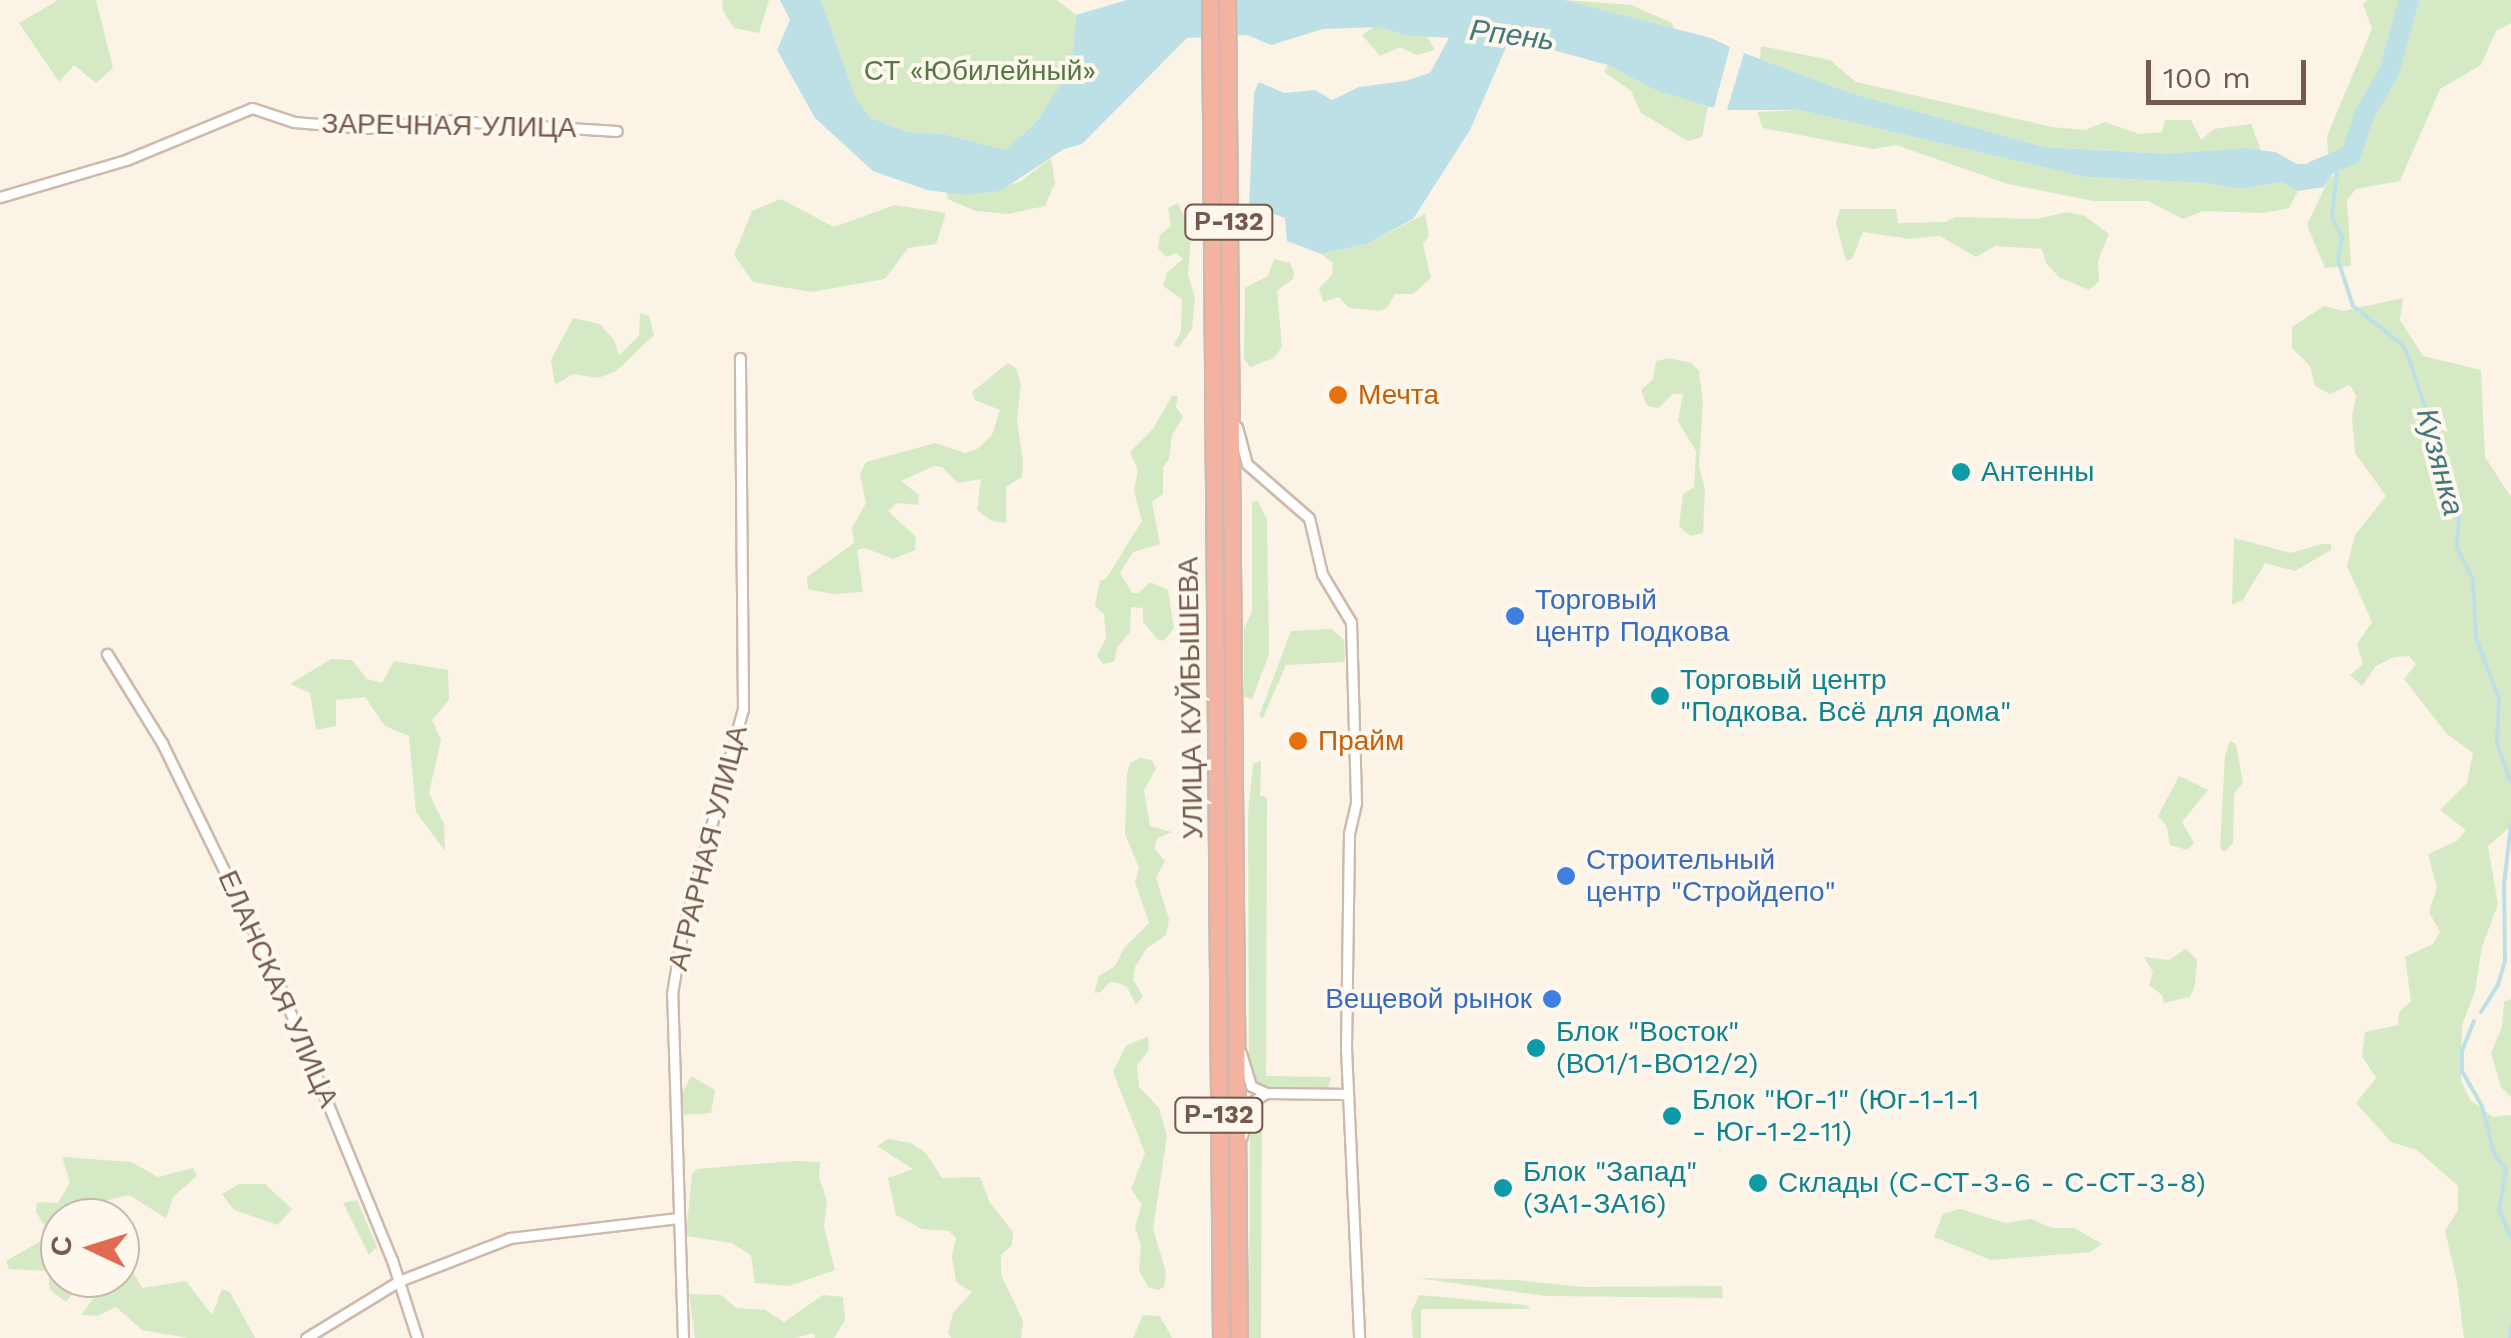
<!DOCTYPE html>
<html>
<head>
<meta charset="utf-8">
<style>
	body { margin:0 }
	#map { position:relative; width:2511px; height:1338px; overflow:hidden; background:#fcf3e7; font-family:"Work Sans",sans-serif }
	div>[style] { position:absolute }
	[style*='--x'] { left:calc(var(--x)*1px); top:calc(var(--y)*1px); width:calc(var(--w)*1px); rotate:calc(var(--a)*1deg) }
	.green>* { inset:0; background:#d5e9c5 }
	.water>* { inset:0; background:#bce0e5 }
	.stream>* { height:4px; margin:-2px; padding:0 2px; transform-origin:2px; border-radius:2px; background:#bce0e5 }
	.river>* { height:20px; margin:-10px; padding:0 10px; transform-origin:10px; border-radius:10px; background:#bce0e5 }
	.roads { filter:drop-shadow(2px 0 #cdbaad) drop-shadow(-2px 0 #cdbaad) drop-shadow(0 2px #cdbaad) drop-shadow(0 -2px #cdbaad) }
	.street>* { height:9px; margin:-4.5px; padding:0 4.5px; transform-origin:4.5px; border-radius:4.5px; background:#fff }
	.highway>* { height:15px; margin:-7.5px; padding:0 7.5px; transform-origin:7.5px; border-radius:7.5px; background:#f3b3a0 }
	.dots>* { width:28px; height:28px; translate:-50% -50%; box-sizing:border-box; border:5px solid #fef7ed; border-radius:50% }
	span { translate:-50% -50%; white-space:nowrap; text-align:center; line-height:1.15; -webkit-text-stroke:8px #fef7ed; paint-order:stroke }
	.shield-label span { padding:2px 8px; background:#fef7ed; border:2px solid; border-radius:8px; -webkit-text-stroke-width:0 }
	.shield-label { font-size:25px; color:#74594c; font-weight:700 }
	.park-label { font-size:28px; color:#567944 }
	.street-label { font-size:28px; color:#74594c }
	.food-label { font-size:28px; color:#c56008 }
	.left { translate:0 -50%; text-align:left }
	.culture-label { font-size:28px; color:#0d838f }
	.shop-label { font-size:28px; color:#366cbe }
	.right { translate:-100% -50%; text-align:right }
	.water-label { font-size:30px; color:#43787f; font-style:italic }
	.north { position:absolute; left:40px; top:1198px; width:100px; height:100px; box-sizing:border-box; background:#fef7ed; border:2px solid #c7b8ad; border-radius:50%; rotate:274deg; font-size:28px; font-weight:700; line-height:40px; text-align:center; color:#74594c }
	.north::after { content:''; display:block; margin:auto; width:35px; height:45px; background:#e16b51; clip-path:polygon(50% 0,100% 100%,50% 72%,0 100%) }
	.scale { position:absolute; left:2146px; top:60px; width:160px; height:45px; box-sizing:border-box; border:5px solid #74594c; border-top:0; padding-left:12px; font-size:30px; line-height:35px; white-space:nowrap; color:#74594c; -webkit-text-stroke:8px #fef7ed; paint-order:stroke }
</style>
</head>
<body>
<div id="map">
	<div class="green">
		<i style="clip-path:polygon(58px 0,96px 0,113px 68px,96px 83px,74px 65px,59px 82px,19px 23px)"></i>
		<i style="clip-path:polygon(722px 0,769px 0,759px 33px,734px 28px,723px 11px)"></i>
		<i style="clip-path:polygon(821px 0,1057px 0,1076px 15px,1073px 52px,1063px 80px,1037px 121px,1006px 150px,944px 134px,908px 132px,871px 118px,856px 99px)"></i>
		<i style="clip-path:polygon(1564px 0,1631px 5px,1672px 23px,1675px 32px)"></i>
		<i style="clip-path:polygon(2368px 0,2511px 0,2511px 23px,2496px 31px,2481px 65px,2440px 89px,2400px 181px,2356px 189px,2347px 200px,2351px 266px,2325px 268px,2307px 225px,2329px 178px,2347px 166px,2328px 153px,2327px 136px,2372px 29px,2363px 4px)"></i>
		<i style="clip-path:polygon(1375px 26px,1404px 35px,1426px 34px,1435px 50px,1417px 55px,1400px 47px,1380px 56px,1362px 35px)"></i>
		<i style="clip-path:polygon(1761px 46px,1830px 60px,1856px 82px,2052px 127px,2085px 130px,2105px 122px,2139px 134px,2162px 132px,2165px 120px,2191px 120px,2201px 140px,2214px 129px,2251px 124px,2261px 150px,2170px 154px,2044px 147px,1848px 92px,1760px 59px)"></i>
		<i style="clip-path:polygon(1608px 65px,1657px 91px,1708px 106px,1702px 137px,1688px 141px,1641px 113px,1631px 91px,1604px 72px)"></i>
		<i style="clip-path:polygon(1799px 110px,2085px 177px,2205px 183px,2241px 189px,2283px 182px,2298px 191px,2289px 208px,2263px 213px,2203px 211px,2183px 219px,2148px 201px,2093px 201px,2008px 184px,1896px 145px,1873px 149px,1763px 128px,1757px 112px)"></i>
		<i style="clip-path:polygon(1051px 158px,1055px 183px,1045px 206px,1008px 214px,975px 211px,948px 199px,946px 192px,965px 195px,1020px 182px)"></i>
		<i style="clip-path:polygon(781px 199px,834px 227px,895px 205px,946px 213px,936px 244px,908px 248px,885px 279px,811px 292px,753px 282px,734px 255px,752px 211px)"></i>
		<i style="clip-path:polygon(1178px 203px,1184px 216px,1187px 210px,1193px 215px,1188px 274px,1195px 298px,1192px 329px,1178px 348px,1174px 345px,1181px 331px,1182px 299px,1163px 286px,1167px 273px,1183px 259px,1176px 253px,1166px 257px,1158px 248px,1160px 235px,1171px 226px,1168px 208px)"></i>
		<i style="clip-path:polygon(1840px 209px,1896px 209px,1898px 223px,1945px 222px,1956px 217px,2036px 219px,2067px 212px,2085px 216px,2109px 234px,2098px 261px,2099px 281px,2089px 290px,2059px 277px,2046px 263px,2042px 249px,1995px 246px,1976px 257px,1940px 236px,1910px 239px,1863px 232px,1852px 259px,1846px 261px,1836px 223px)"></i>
		<i style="clip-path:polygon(1425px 214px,1429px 235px,1423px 244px,1431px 278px,1413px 294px,1395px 294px,1387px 308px,1379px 311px,1349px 308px,1339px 297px,1323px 302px,1319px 288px,1332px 275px,1333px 263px,1321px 254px,1367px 244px)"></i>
		<i style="clip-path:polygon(1274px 259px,1290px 263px,1294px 272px,1293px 279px,1277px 291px,1282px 347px,1274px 358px,1250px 367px,1244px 359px,1245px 288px,1268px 276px)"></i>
		<i style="clip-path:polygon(2403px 298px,2400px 320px,2423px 356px,2481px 370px,2485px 457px,2511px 497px,2511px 826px,2488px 846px,2498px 904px,2482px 947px,2475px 992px,2462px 1025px,2461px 1081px,2470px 1100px,2493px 1117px,2511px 1115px,2511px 1338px,2464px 1338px,2457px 1281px,2445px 1231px,2458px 1210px,2458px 1186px,2417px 1150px,2391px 1142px,2356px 1103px,2376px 1078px,2362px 1056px,2365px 1032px,2398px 1025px,2399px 1012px,2411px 1001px,2405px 957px,2433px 944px,2440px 932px,2429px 912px,2437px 888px,2428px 854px,2457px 841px,2466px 830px,2440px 810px,2467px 783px,2473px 753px,2447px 734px,2404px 679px,2416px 664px,2409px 656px,2394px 657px,2376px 666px,2362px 686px,2350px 675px,2363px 664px,2357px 644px,2372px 622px,2347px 566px,2355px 535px,2386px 496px,2355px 453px,2352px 416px,2356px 396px,2350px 385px,2330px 394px,2315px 386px,2310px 366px,2292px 348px,2292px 327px,2324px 306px,2343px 311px)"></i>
		<i style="clip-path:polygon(640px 313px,649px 316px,654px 335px,616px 371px,598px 378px,573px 374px,555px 385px,551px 360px,573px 318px,600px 324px,614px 340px,619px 355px,639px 336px)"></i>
		<i style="clip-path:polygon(1669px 358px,1691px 363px,1699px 371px,1703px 403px,1699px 466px,1705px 490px,1703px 533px,1690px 536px,1679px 526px,1683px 494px,1694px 487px,1696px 451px,1678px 421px,1683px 394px,1673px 394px,1658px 408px,1647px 406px,1641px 390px,1653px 379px,1656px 361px)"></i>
		<i style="clip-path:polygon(1008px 363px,1016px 368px,1021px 384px,1017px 419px,1023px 462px,1022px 477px,1006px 487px,1006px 523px,992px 521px,977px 510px,981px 479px,958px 483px,942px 467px,934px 466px,901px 481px,919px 495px,918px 505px,897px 503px,888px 511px,916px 537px,915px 550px,893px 559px,865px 548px,857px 550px,863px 592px,833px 594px,808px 589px,807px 577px,854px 543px,852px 528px,866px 503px,860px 474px,866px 462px,935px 443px,965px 453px,977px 449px,992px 435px,1000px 410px,975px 400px,972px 392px)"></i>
		<i style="clip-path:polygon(1172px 396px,1178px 396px,1176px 407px,1183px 417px,1172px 435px,1169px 459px,1163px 467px,1163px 494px,1152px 502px,1160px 544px,1133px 552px,1120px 573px,1132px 593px,1138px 593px,1150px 582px,1168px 590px,1174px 628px,1164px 641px,1157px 639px,1143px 622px,1143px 608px,1131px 607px,1130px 632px,1117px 648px,1114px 662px,1103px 664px,1097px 656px,1106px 638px,1104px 614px,1095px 606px,1100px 581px,1106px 579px,1142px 521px,1134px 491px,1138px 470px,1130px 452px,1153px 429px)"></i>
		<i style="clip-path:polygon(1258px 501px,1267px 519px,1269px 654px,1252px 699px,1244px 697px,1244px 628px,1252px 612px,1252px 502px)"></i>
		<i style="clip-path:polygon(2234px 538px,2291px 553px,2321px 544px,2331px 544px,2331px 550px,2295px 571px,2265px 563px,2243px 600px,2232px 605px)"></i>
		<i style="clip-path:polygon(1332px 629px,1344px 640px,1345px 662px,1286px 665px,1263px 718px,1259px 716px,1291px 631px)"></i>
		<i style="clip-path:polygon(331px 659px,352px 660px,367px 679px,382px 683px,394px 661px,448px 670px,449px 700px,432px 720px,441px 740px,429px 793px,444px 824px,445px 851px,416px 812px,409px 736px,385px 726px,365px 697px,336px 700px,336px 726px,316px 730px,310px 693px,290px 684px)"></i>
		<i style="clip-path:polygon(2230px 741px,2236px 744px,2243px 783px,2234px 794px,2233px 843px,2225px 852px,2220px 848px,2225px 755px)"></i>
		<i style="clip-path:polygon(1140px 758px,1152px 760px,1156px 769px,1144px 790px,1150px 826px,1172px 832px,1158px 838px,1154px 848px,1165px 861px,1156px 878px,1169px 919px,1166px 935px,1147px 948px,1135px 967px,1133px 979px,1143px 996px,1136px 1005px,1127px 987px,1118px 983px,1110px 982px,1101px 992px,1094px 993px,1099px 976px,1114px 967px,1125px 947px,1149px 923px,1135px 882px,1139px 868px,1125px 834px,1127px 774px,1130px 763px)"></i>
		<i style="clip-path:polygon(1261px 760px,1260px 796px,1267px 797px,1266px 1076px,1331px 1077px,1328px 1088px,1268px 1087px,1258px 1084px,1249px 1071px,1248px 814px,1253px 764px)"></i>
		<i style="clip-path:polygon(2179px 776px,2208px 790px,2182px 822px,2194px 843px,2187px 850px,2170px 845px,2167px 827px,2158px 816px)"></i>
		<i style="clip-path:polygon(2186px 949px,2197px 960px,2195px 985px,2190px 997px,2164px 1003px,2162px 995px,2149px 985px,2153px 972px,2144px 957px,2169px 960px)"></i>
		<i style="clip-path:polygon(2511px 999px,2511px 1097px,2501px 1087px,2491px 1053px,2502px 1027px,2504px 1002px)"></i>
		<i style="clip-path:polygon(1148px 1036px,1149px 1050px,1137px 1065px,1139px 1087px,1159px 1108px,1167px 1136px,1153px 1229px,1166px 1272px,1164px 1287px,1158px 1290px,1148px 1287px,1139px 1271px,1141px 1245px,1135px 1227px,1142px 1205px,1131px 1189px,1145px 1153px,1113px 1072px,1126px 1046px)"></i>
		<i style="clip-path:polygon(691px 1076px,715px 1090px,711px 1113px,680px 1115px,682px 1094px)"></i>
		<i style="clip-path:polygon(1262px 1103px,1261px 1338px,1249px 1338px,1250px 1119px,1255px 1106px)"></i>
		<i style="clip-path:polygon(888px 1139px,911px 1143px,926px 1153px,942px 1178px,980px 1177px,990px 1203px,1013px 1232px,1012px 1245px,1001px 1255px,1001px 1275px,1023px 1321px,1021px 1338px,951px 1338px,948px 1333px,953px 1313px,972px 1292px,956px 1282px,952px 1257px,956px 1238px,949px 1231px,922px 1229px,896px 1215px,888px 1178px,913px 1169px,877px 1146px)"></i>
		<i style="clip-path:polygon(62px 1157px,131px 1162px,158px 1177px,193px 1168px,197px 1176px,173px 1197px,166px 1218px,129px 1195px,83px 1206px,74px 1218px,60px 1218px,60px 1278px,86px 1278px,66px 1302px,50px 1290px,48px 1271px,9px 1269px,6px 1261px,44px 1239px,46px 1228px,36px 1212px,37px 1202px,58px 1203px,70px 1182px)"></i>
		<i style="clip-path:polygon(795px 1161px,820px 1162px,819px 1178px,827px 1200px,824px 1227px,835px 1270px,789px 1286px,755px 1283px,751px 1255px,732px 1243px,686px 1236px,692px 1174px,697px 1169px)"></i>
		<i style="clip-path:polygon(239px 1184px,265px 1184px,292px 1209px,278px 1225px,234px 1210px,222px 1194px)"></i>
		<i style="clip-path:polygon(357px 1200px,377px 1247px,369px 1255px,343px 1203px)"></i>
		<i style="clip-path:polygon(1960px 1209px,2005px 1223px,2031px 1219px,2052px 1228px,2074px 1228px,2102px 1244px,2090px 1252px,1991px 1260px,1934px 1237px,1943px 1214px)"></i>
		<i style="clip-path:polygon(131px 1268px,142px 1288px,186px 1281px,212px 1315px,222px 1289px,230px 1292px,255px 1338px,188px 1338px,142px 1330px,116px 1307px,97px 1316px,81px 1315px,102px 1287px)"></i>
		<i style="clip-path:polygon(1417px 1278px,1517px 1280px,1581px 1287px,1722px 1286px,1723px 1298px,1545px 1296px)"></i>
		<i style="clip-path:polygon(689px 1294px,721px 1295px,736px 1308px,765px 1310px,784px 1322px,823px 1295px,843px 1297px,845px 1320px,834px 1338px,815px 1338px,814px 1333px,794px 1338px,695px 1338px)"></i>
		<i style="clip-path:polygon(1419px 1295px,1526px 1305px,1530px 1309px,1421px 1309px,1421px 1338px,1413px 1338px,1411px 1313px)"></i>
		<i style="clip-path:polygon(1143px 1315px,1160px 1316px,1172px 1338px,1133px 1338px)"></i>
	</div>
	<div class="water">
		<i style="clip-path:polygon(780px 0,821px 0,856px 99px,871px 118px,908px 132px,944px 134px,1006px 150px,1037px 121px,1063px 80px,1073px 52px,1076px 15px,1127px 0,1564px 0,1711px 38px,1730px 47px,1714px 108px,1657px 91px,1608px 65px,1534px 45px,1507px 45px,1470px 130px,1413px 219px,1367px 244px,1321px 254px,1287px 241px,1285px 218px,1249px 205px,1254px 93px,1259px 82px,1284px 93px,1315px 90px,1332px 100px,1359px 87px,1405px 81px,1430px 73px,1449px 38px,1404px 35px,1378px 27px,1323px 29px,1271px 45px,1247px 35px,1187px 38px,1082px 144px,1064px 149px,1000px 191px,965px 195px,927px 190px,873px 171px,815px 118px,777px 50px,790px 20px)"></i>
		<i style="clip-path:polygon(1744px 53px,1848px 92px,2044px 147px,2169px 154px,2246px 148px,2275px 152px,2297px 164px,2338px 164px,2324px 187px,2298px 191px,2283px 182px,2241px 189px,2205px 183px,2085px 177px,1799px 110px,1727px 110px)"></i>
	</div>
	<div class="stream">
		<i style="--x:2338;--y:164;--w:53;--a:96.5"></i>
		<i style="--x:2332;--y:217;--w:22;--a:63"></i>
		<i style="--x:2342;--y:237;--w:23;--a:100"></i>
		<i style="--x:2338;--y:260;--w:48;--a:71.9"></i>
		<i style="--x:2353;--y:306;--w:63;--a:38"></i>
		<i style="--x:2403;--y:345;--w:17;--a:66"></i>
		<i style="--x:2410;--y:361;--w:159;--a:72"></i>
		<i style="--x:2459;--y:512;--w:36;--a:93"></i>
		<i style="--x:2457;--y:548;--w:36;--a:63"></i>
		<i style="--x:2473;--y:580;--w:58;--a:87"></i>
		<i style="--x:2476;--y:638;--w:65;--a:69.3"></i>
		<i style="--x:2499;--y:699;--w:45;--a:92.5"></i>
		<i style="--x:2497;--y:744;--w:41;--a:70.3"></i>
		<i style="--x:2481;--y:1012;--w:32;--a:-58"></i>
		<i style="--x:2498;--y:985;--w:25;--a:-74"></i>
		<i style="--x:2505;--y:961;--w:77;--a:-90.7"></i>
		<i style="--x:2504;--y:884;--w:60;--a:-83.3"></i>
		<i style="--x:2474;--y:1021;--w:31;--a:112"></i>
		<i style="--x:2462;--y:1050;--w:21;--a:90"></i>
		<i style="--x:2462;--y:1071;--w:40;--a:60.3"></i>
		<i style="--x:2482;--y:1106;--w:49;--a:75.7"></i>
		<i style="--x:2494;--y:1153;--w:21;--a:55"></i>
		<i style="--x:2506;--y:1170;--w:40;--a:100"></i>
		<i style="--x:2499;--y:1209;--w:31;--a:68"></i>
		<i style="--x:2510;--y:1338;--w:12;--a:-85"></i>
	</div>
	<div class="river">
		<i style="--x:2314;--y:171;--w:40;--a:-23.4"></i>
		<i style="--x:2351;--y:155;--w:42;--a:-72"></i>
		<i style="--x:2364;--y:115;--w:50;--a:-59.8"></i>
		<i style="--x:2389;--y:72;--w:75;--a:-74.5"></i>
	</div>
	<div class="roads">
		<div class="street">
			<i style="--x:0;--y:197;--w:131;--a:-16.4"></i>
			<i style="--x:126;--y:160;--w:136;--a:-22.4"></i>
			<i style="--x:252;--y:108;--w:44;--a:18.4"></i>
			<i style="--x:294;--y:122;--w:73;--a:4.7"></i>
			<i style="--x:367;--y:128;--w:75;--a:-6.1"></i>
			<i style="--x:442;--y:120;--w:175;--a:3.6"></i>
			<i style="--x:1237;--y:427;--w:38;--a:75"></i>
			<i style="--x:1247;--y:464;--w:82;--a:41.1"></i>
			<i style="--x:1309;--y:518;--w:57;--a:76.9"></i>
			<i style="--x:1322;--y:574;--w:56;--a:58.9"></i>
			<i style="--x:1351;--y:622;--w:181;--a:88.4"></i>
			<i style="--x:1356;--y:803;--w:32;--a:103"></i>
			<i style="--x:1349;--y:834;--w:214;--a:90.8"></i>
			<i style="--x:1346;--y:1048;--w:290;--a:87.4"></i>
			<i style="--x:107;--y:654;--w:105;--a:58.3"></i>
			<i style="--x:162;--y:743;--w:258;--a:64"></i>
			<i style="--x:275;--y:975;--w:308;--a:67.7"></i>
			<i style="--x:392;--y:1260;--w:82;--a:72.2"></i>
			<i style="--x:1241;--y:1053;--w:34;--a:73"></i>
			<i style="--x:1251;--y:1086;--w:17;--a:25"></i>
			<i style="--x:1266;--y:1093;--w:81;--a:0.7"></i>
			<i style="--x:1242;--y:1136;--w:34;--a:-76"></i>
			<i style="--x:1250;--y:1103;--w:19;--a:-32"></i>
			<i style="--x:306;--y:1338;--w:109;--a:-31.5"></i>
			<i style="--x:399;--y:1281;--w:119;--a:-21.2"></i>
			<i style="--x:510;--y:1238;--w:169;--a:-6.8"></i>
			<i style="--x:683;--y:1338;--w:344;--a:-91.8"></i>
			<i style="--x:672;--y:994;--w:62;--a:-80.7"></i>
			<i style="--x:682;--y:933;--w:232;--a:-74.8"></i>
			<i style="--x:743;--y:709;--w:351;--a:-90.5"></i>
		</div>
		<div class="highway">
			<i style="--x:1210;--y:0;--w:1338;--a:89.53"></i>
			<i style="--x:1227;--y:0;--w:1338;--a:89.49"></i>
		</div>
	</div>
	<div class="dots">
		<i style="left:1338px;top:395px;background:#e8710a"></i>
		<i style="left:1961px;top:472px;background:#0f9aa8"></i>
		<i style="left:1515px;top:616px;background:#3f7fe0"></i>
		<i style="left:1660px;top:696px;background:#0f9aa8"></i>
		<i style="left:1298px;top:741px;background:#e8710a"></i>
		<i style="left:1566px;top:876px;background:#3f7fe0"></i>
		<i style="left:1552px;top:999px;background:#3f7fe0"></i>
		<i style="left:1536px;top:1048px;background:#0f9aa8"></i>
		<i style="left:1672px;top:1116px;background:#0f9aa8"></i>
		<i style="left:1758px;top:1183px;background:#0f9aa8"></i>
		<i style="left:1503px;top:1188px;background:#0f9aa8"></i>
	</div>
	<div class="shield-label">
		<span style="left:1229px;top:222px">Р-132</span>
		<span style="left:1219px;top:1115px">Р-132</span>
	</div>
	<div class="park-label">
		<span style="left:980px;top:71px">СТ «Юбилейный»</span>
	</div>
	<div class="street-label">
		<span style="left:449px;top:126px;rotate:1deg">ЗАРЕЧНАЯ УЛИЦА</span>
		<span style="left:1191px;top:698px;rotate:-91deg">УЛИЦА КУЙБЫШЕВА</span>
		<span style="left:708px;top:848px;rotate:-76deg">АГРАРНАЯ УЛИЦА</span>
		<span style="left:278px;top:989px;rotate:66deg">ЕЛАНСКАЯ УЛИЦА</span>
	</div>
	<div class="food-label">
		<span class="left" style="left:1358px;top:395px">Мечта</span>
		<span class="left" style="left:1318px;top:741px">Прайм</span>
	</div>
	<div class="culture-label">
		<span class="left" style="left:1981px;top:472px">Антенны</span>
		<span class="left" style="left:1680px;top:696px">Торговый центр<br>"Подкова. Всё для дома"</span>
		<span class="left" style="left:1556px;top:1048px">Блок "Восток"<br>(ВО1/1-ВО12/2)</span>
		<span class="left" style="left:1692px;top:1116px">Блок "Юг-1" (Юг-1-1-1<br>- Юг-1-2-11)</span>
		<span class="left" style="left:1523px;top:1188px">Блок "Запад"<br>(ЗА1-ЗА16)</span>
		<span class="left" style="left:1778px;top:1183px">Склады (С-СТ-3-6 - С-СТ-3-8)</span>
	</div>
	<div class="shop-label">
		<span class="left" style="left:1535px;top:616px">Торговый<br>центр Подкова</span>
		<span class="left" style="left:1586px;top:876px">Строительный<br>центр "Стройдепо"</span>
		<span class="right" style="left:1532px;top:999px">Вещевой рынок</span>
	</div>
	<div class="water-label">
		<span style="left:1512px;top:35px;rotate:7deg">Рпень</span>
		<span style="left:2440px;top:462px;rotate:75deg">Кузянка</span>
	</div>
	<div class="north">С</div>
	<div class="scale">100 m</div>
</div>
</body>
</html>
